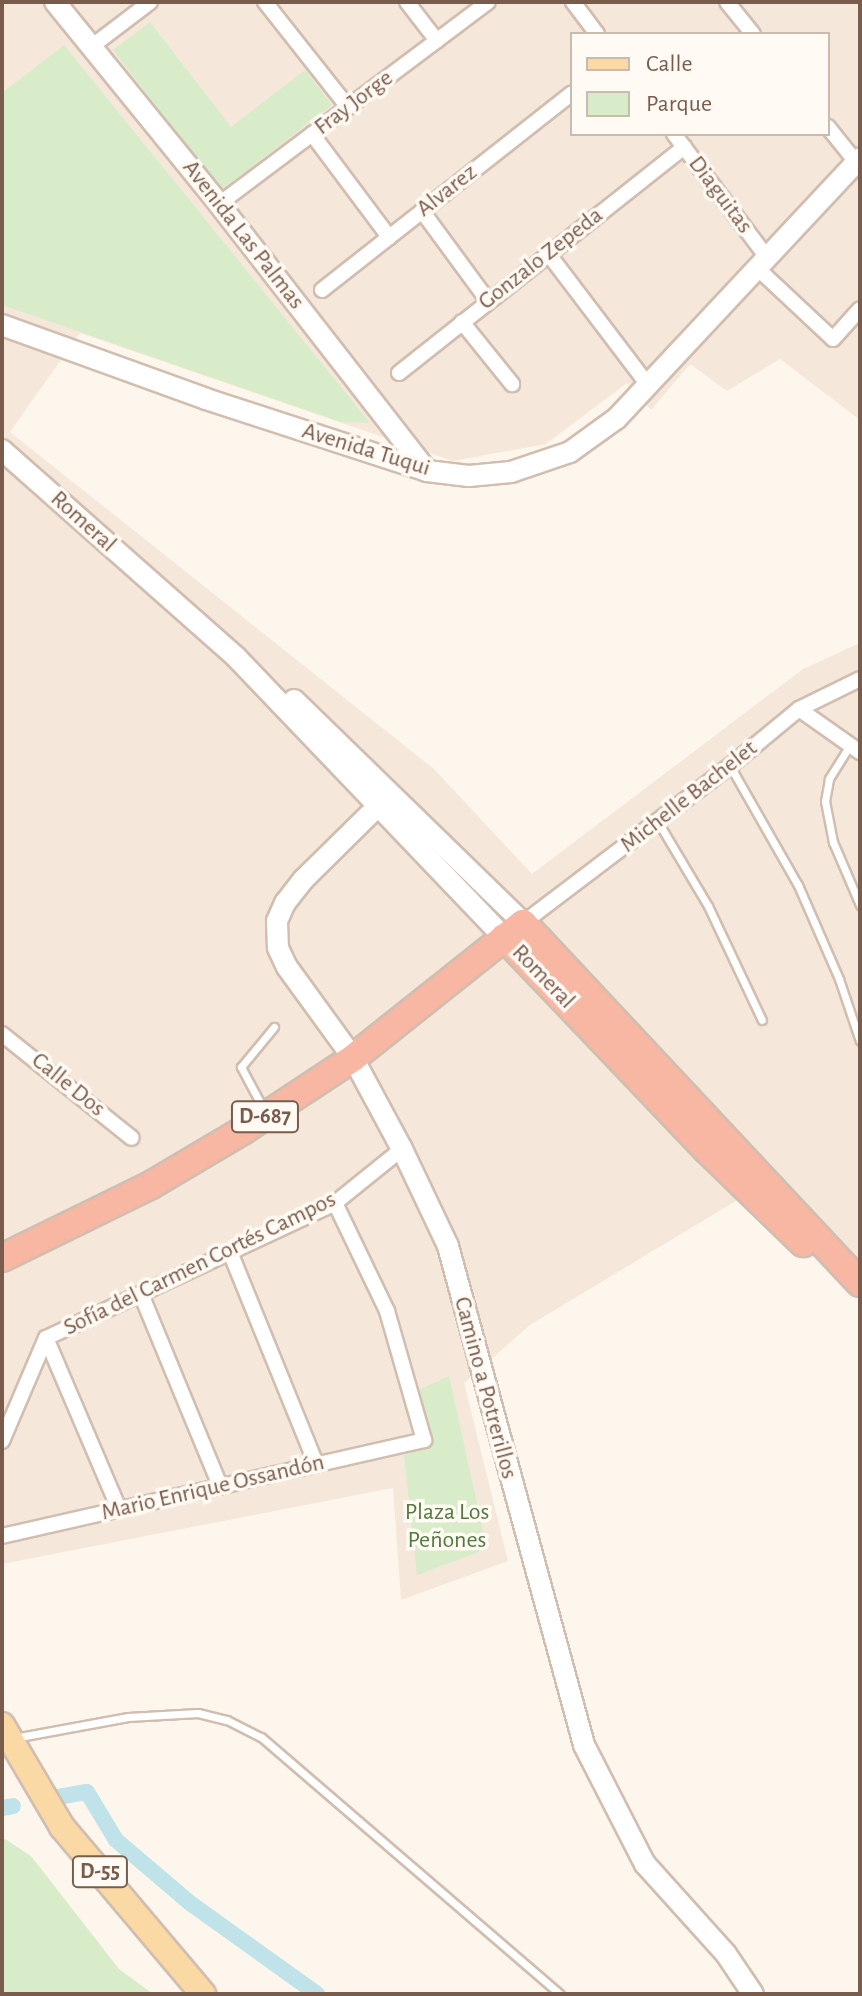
<!DOCTYPE html>
<html>
<head>
<meta charset="utf-8">
<style>
	body { margin:0 }
	#map { position:relative; width:862px; height:1996px; overflow:hidden; background:#fdf6ec; font-family:"Alegreya Sans",sans-serif }
	div>[style] { position:absolute }
	[style*='--x'] { left:calc(var(--x)*1px); top:calc(var(--y)*1px); width:calc(var(--w)*1px); rotate:calc(var(--a)*1deg) }
	.residential>* { inset:0; background:#f5e8da }
	.green>* { inset:0; background:#d8ecc9 }
	.canal>* { height:16px; margin:-8px; padding:0 8px; transform-origin:8px; border-radius:8px; background:#bfe3e8 }
	.roads { filter:drop-shadow(2px 0 #d1beb0) drop-shadow(-2px 0 #d1beb0) drop-shadow(0 2px #d1beb0) drop-shadow(0 -2px #d1beb0) }
	.lane>* { height:7px; margin:-3.5px; padding:0 3.5px; transform-origin:3.5px; border-radius:3.5px; background:#fff }
	.street>* { height:14px; margin:-7px; padding:0 7px; transform-origin:7px; border-radius:7px; background:#fff }
	.secondary>* { height:20px; margin:-10px; padding:0 10px; transform-origin:10px; border-radius:10px; background:#fff }
	.primary>* { height:24px; margin:-12px; padding:0 12px; transform-origin:12px; border-radius:12px; background:#fbd9a5 }
	.highway>* { height:26px; margin:-13px; padding:0 13px; transform-origin:13px; border-radius:13px; background:#f7b7a3 }
	span { translate:-50% -50%; white-space:nowrap; text-align:center; line-height:1.15; -webkit-text-stroke:7px #fffaf3; paint-order:stroke }
	.shield-label span { padding:2px 6px; background:#fffaf3; border:2px solid; border-radius:6px; -webkit-text-stroke-width:0 }
	.shield-label { font-size:22px; color:#7a5c4d; font-weight:700 }
	.street-label { font-size:24px; color:#7a5c4d }
	.park-label { font-size:24px; color:#537a41 }
	.frame { position:absolute; inset:0; border:4px solid #7a5c4d; pointer-events:none }
	.legend { position:absolute; left:570px; top:32px; width:260px; height:104px; box-sizing:border-box; background:#fffaf3; border:2px solid #cabbb1; margin:0; padding:10px 14px; list-style:none; font-size:24px; color:#7a5c4d }
	.legend li { display:flex; align-items:center; gap:16px; height:40px }
	.legend b { width:40px; border:2px solid #cabbb1 }
</style>
</head>
<body>
<div id="map">
	<div class="residential">
		<i style="clip-path:polygon(evenodd,2px 2px,860px 2px,860px 420px,780px 359px,727px 391px,690px 364px,651px 410px,627px 383px,546px 444px,453px 461px,80px 333px,10px 432px,434px 769px,532px 874px,803px 669px,860px 643px,860px 1286px,764px 1184px,530px 1325px,464px 1383px,508px 1561px,401px 1600px,393px 1488px,2px 1564px,2px 2px,572px 34px,828px 34px,828px 134px,572px 134px,572px 34px)"></i>
	</div>
	<div class="green">
		<i style="clip-path:polygon(150px 22px,231px 127px,305px 70px,332px 105px,221px 190px,113px 50px)"></i>
		<i style="clip-path:polygon(64px 45px,370px 423px,341px 422px,2px 305px,2px 93px)"></i>
		<i style="clip-path:polygon(449px 1376px,487px 1549px,417px 1575px,404px 1455px,429px 1446px,416px 1391px)"></i>
		<i style="clip-path:polygon(2px 1837px,31px 1856px,119px 1969px,153px 1994px,2px 1994px)"></i>
	</div>
	<div class="canal">
		<i style="--x:58;--y:1797;--w:29;--a:-10"></i>
		<i style="--x:87;--y:1792;--w:56;--a:58.9"></i>
		<i style="--x:116;--y:1840;--w:97;--a:40.4"></i>
		<i style="--x:190;--y:1903;--w:156;--a:35.6"></i>
		<i style="--x:2;--y:1808;--w:11;--a:-10"></i>
	</div>
	<div class="roads">
		<div class="lane">
			<i style="--x:850;--y:745;--w:40;--a:122"></i>
			<i style="--x:829;--y:779;--w:22;--a:100"></i>
			<i style="--x:825;--y:801;--w:42;--a:79"></i>
			<i style="--x:833;--y:842;--w:69;--a:66.8"></i>
			<i style="--x:730;--y:766;--w:137;--a:60.3"></i>
			<i style="--x:798;--y:885;--w:103;--a:66.4"></i>
			<i style="--x:839;--y:979;--w:65;--a:71.3"></i>
			<i style="--x:658;--y:822;--w:98;--a:59.2"></i>
			<i style="--x:708;--y:906;--w:126;--a:64.7"></i>
			<i style="--x:264;--y:1110;--w:49;--a:-118.1"></i>
			<i style="--x:241;--y:1067;--w:52;--a:-50.5"></i>
			<i style="--x:14;--y:1738;--w:116;--a:-10.4"></i>
			<i style="--x:128;--y:1717;--w:70;--a:-3.3"></i>
			<i style="--x:198;--y:1713;--w:30;--a:14"></i>
			<i style="--x:227;--y:1720;--w:38;--a:27"></i>
			<i style="--x:261;--y:1737;--w:394;--a:40.7"></i>
		</div>
		<div class="street">
			<i style="--x:265;--y:2;--w:134;--a:51.7"></i>
			<i style="--x:407;--y:2;--w:49;--a:52.4"></i>
			<i style="--x:573;--y:2;--w:40;--a:53"></i>
			<i style="--x:727;--y:2;--w:41;--a:50.9"></i>
			<i style="--x:91;--y:47;--w:74;--a:-37.3"></i>
			<i style="--x:828;--y:127;--w:45;--a:51.3"></i>
			<i style="--x:312;--y:134;--w:129;--a:53.2"></i>
			<i style="--x:674;--y:134;--w:153;--a:53"></i>
			<i style="--x:219;--y:204;--w:336;--a:-36.9"></i>
			<i style="--x:422;--y:211;--w:112;--a:53.7"></i>
			<i style="--x:547;--y:252;--w:167;--a:52.8"></i>
			<i style="--x:756;--y:267;--w:105;--a:43.1"></i>
			<i style="--x:833;--y:339;--w:40;--a:-48"></i>
			<i style="--x:322;--y:290;--w:318;--a:-38.2"></i>
			<i style="--x:462;--y:322;--w:80;--a:51.1"></i>
			<i style="--x:399;--y:373;--w:364;--a:-38.4"></i>
			<i style="--x:799;--y:709;--w:75;--a:35.2"></i>
			<i style="--x:523;--y:923;--w:260;--a:-37.2"></i>
			<i style="--x:730;--y:766;--w:89;--a:-39.6"></i>
			<i style="--x:799;--y:709;--w:68;--a:-26.2"></i>
			<i style="--x:2;--y:1034;--w:166;--a:38.7"></i>
			<i style="--x:230;--y:1252;--w:229;--a:67.9"></i>
			<i style="--x:141;--y:1294;--w:208;--a:67.6"></i>
			<i style="--x:46;--y:1338;--w:186;--a:66.9"></i>
			<i style="--x:2;--y:1441;--w:112;--a:-66.9"></i>
			<i style="--x:46;--y:1338;--w:319;--a:-25"></i>
			<i style="--x:335;--y:1203;--w:86;--a:-38.9"></i>
			<i style="--x:2;--y:1536;--w:433;--a:-12.8"></i>
			<i style="--x:424;--y:1440;--w:134;--a:-106"></i>
			<i style="--x:387;--y:1311;--w:120;--a:-115.7"></i>
		</div>
		<div class="secondary">
			<i style="--x:55;--y:2;--w:260;--a:50.9"></i>
			<i style="--x:219;--y:204;--w:338;--a:52.1"></i>
			<i style="--x:2;--y:325;--w:217;--a:19.9"></i>
			<i style="--x:206;--y:399;--w:232;--a:18"></i>
			<i style="--x:427;--y:471;--w:42;--a:6.8"></i>
			<i style="--x:469;--y:476;--w:42;--a:-5.4"></i>
			<i style="--x:511;--y:472;--w:62;--a:-18.7"></i>
			<i style="--x:570;--y:452;--w:57;--a:-35.7"></i>
			<i style="--x:616;--y:419;--w:357;--a:-46.9"></i>
			<i style="--x:2;--y:450;--w:312;--a:41.5"></i>
			<i style="--x:236;--y:657;--w:388;--a:46.3"></i>
			<i style="--x:294;--y:700;--w:320;--a:44.2"></i>
			<i style="--x:379;--y:805;--w:107;--a:135.4"></i>
			<i style="--x:303;--y:880;--w:29;--a:128"></i>
			<i style="--x:285;--y:903;--w:20;--a:114"></i>
			<i style="--x:277;--y:921;--w:27;--a:88"></i>
			<i style="--x:278;--y:948;--w:21;--a:65"></i>
			<i style="--x:287;--y:967;--w:112;--a:54"></i>
			<i style="--x:353;--y:1058;--w:103;--a:61.7"></i>
			<i style="--x:402;--y:1149;--w:107;--a:64.6"></i>
			<i style="--x:448;--y:1246;--w:517;--a:74.75"></i>
			<i style="--x:584;--y:1745;--w:134;--a:62.9"></i>
			<i style="--x:645;--y:1864;--w:121;--a:48"></i>
			<i style="--x:726;--y:1954;--w:48;--a:56"></i>
		</div>
		<div class="primary">
			<i style="--x:2;--y:1725;--w:118;--a:59.5"></i>
			<i style="--x:62;--y:1827;--w:219;--a:49.8"></i>
		</div>
		<div class="highway">
			<i style="--x:504;--y:937;--w:294;--a:46.4"></i>
			<i style="--x:707;--y:1150;--w:134;--a:44.1"></i>
			<i style="--x:2;--y:1258;--w:166;--a:-26.1"></i>
			<i style="--x:151;--y:1185;--w:108;--a:-30.6"></i>
			<i style="--x:244;--y:1130;--w:131;--a:-33.4"></i>
			<i style="--x:353;--y:1058;--w:217;--a:-38.5"></i>
			<i style="--x:523;--y:923;--w:493;--a:46.9"></i>
		</div>
	</div>
	<div class="shield-label">
		<span style="left:265px;top:1117px">D-687</span>
		<span style="left:100px;top:1872px">D-55</span>
	</div>
	<div class="street-label">
		<span style="left:354px;top:103px;rotate:-37deg">Fray Jorge</span>
		<span style="left:447px;top:191px;rotate:-38deg">Alvarez</span>
		<span style="left:720px;top:195px;rotate:53deg">Diaguitas</span>
		<span style="left:243px;top:235px;rotate:52deg">Avenida Las Palmas</span>
		<span style="left:541px;top:259px;rotate:-38deg">Gonzalo Zepeda</span>
		<span style="left:366px;top:450px;rotate:17deg">Avenida Tuqui</span>
		<span style="left:83px;top:522px;rotate:42deg">Romeral</span>
		<span style="left:689px;top:797px;rotate:-38deg">Michelle Bachelet</span>
		<span style="left:543px;top:977px;rotate:46deg">Romeral</span>
		<span style="left:68px;top:1085px;rotate:39deg">Calle Dos</span>
		<span style="left:200px;top:1264px;rotate:-26deg">Sofía del Carmen Cortés Campos</span>
		<span style="left:485px;top:1388px;rotate:75deg">Camino a Potrerillos</span>
		<span style="left:213px;top:1488px;rotate:-13deg">Mario Enrique Ossandón</span>
	</div>
	<div class="park-label">
		<span style="left:447px;top:1527px">Plaza Los<br>Peñones</span>
	</div>
	<div class="frame"></div>
	<ul class="legend">
	<li><b style="height:10px;background:#fbd9a5"></b>Calle</li>
	<li><b style="height:22px;background:#d8ecc9"></b>Parque</li>
	</ul>
</div>
</body>
</html>
